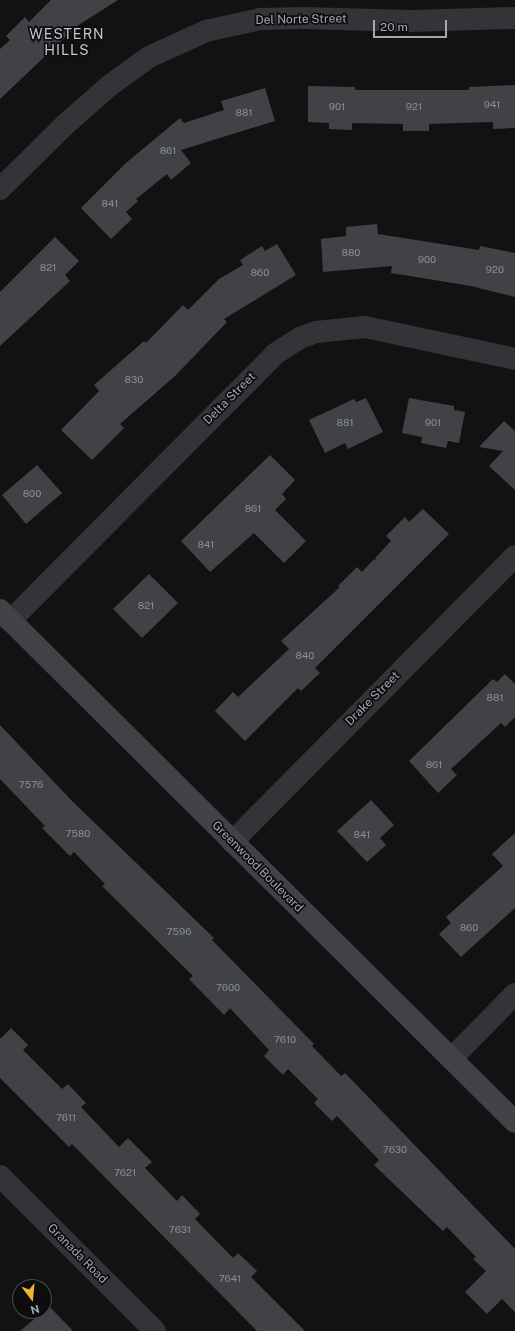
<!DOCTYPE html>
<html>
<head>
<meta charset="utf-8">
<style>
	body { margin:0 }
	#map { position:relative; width:515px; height:1331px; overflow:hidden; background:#121213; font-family:"Public Sans",sans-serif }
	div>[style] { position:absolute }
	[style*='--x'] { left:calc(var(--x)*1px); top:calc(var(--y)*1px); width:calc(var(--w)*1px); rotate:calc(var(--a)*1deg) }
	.building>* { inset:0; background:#414246 }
	.street>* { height:22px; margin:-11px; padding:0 11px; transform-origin:11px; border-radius:11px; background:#333338 }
	.secondary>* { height:22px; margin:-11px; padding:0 11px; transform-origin:11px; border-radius:11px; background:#414248 }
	span { translate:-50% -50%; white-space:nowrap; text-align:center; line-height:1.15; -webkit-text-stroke:3.5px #0d0d0e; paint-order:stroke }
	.number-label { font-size:10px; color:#8a8e98 }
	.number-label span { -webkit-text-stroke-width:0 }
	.street-label { font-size:12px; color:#a3a8b4 }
	.quarter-label { font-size:14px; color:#c4c7d0; letter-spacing:1px }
	.north { position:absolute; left:12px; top:1279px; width:40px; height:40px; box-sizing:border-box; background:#0d0d0e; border:1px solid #494b50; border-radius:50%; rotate:164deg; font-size:11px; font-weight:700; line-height:16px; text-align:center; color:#a3a8b4 }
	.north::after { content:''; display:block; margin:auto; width:14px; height:18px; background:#eeb32f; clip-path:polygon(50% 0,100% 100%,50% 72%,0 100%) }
	.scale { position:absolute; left:373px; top:20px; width:74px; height:18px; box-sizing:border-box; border:2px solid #a3a8b4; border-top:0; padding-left:5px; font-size:12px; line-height:14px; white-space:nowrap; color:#a3a8b4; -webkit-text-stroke:3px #0d0d0e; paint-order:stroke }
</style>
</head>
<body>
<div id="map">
	<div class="building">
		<i style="clip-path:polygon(51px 0,118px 0,77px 26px,0 99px,0 49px,10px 40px,6px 36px,25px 17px,29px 22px)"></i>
		<i style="clip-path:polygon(515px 85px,515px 128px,493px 129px,493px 122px,429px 124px,429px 131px,403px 131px,403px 124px,352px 123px,352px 130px,329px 129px,329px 123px,308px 122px,308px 86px,355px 87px,355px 90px,469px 90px,469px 87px)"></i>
		<i style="clip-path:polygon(265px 88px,275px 121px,181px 150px,191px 163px,171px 180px,167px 174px,136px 199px,138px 201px,126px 212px,132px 219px,111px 239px,81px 208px,126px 163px,180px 118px,184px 123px,224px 110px,221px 101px)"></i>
		<i style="clip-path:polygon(377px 224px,378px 234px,479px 250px,480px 246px,515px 253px,515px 297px,471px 286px,391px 273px,392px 266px,323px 272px,321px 239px,346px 236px,346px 227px)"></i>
		<i style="clip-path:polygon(55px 237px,79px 261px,65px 275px,70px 281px,0 346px,0 292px)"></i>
		<i style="clip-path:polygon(277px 244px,296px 275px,224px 319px,227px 322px,175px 376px,120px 424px,124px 428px,92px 460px,61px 430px,99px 391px,94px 385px,144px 341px,146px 343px,183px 305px,188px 310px,219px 279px,243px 265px,240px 260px,262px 246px,265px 251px)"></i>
		<i style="clip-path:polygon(366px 398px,383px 432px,348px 449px,345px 443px,325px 453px,309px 420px,354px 399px,356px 402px)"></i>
		<i style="clip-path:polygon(409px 398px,454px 406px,454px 410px,465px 412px,459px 443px,448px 441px,446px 448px,421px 443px,422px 437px,402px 433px)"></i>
		<i style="clip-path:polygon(504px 421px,515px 431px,515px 490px,489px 466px,503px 451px,479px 447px)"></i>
		<i style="clip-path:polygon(270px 455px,295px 480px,282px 494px,286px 499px,275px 510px,306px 541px,284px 563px,254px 533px,210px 572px,181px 541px)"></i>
		<i style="clip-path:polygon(37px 465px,62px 493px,26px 524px,2px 495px)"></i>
		<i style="clip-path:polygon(423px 509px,449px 534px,315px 668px,320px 673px,301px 691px,298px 688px,245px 741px,215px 711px,233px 692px,238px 697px,289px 649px,281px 641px,340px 587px,338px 586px,357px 567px,362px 572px,374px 559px,377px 561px,375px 558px,391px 541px,386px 536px,405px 517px,409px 522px)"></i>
		<i style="clip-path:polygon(149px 574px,178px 603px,142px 638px,113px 609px)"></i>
		<i style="clip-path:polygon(505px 674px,515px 684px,515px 717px,505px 727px,501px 723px,451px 769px,457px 775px,438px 793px,409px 761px,493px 679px,497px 682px)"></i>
		<i style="clip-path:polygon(0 725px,71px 800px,214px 938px,212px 940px,314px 1044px,312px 1046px,341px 1076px,345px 1073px,515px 1249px,515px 1312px,502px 1299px,487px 1314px,465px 1292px,486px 1271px,473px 1259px,476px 1257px,447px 1227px,443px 1231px,374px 1165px,379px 1160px,337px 1116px,332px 1121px,314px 1103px,318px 1099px,288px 1069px,283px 1075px,264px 1056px,269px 1050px,230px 1008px,224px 1015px,189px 979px,193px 976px,102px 886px,105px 884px,74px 852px,70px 856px,42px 828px,45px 826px,0 779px)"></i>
		<i style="clip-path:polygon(371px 800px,394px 825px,380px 838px,386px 845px,367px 862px,337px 831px)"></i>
		<i style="clip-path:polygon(515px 833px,515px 908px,461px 957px,439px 934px,451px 923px,446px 917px,503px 866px,492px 854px)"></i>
		<i style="clip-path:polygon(11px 1028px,28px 1045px,23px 1050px,62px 1089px,68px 1084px,86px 1103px,81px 1107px,119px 1147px,128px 1138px,152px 1162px,145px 1168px,177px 1201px,182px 1195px,200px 1214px,195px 1219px,233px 1258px,238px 1253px,257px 1271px,251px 1277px,305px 1331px,257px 1331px,72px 1144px,69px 1147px,0 1078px,0 1039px)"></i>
		<i style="clip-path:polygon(48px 1305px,73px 1331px,20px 1331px,44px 1311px)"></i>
	</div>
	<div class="street">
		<i style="--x:0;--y:189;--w:93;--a:-44.6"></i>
		<i style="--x:66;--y:124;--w:57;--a:-41.5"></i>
		<i style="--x:109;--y:86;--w:49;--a:-35.9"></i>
		<i style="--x:149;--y:57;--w:63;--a:-24.5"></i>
		<i style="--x:206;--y:31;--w:55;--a:-12.5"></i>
		<i style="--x:260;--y:19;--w:44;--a:-1.3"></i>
		<i style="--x:304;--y:18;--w:107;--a:1.6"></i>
		<i style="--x:411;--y:21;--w:104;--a:-1.7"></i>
		<i style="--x:10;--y:621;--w:376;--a:-45.2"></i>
		<i style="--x:275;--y:354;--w:30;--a:-33"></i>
		<i style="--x:300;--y:338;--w:17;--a:-21"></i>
		<i style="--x:316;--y:332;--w:49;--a:-5.8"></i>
		<i style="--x:365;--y:327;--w:153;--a:12"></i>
		<i style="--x:232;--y:842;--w:402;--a:-45.3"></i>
		<i style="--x:452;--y:1058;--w:90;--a:-45.5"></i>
		<i style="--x:0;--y:1176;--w:219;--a:45"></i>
	</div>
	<div class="secondary">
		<i style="--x:0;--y:610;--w:726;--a:44.83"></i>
	</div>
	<div class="number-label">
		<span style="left:492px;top:105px">941</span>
		<span style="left:337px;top:107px">901</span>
		<span style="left:414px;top:107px">921</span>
		<span style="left:244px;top:113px">881</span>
		<span style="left:168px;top:151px">861</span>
		<span style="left:110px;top:204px">841</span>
		<span style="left:351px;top:253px">880</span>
		<span style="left:427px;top:260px">900</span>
		<span style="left:48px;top:268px">821</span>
		<span style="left:495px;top:270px">920</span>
		<span style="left:260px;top:273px">860</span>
		<span style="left:134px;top:380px">830</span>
		<span style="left:345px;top:423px">881</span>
		<span style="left:433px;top:423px">901</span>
		<span style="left:32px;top:494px">800</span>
		<span style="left:253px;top:509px">861</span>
		<span style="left:206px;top:545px">841</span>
		<span style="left:146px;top:606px">821</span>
		<span style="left:305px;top:656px">840</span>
		<span style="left:495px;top:698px">881</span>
		<span style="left:434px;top:765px">861</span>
		<span style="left:31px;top:785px">7576</span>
		<span style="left:78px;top:834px">7580</span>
		<span style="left:362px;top:835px">841</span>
		<span style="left:469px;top:928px">860</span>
		<span style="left:179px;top:932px">7596</span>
		<span style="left:228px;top:988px">7600</span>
		<span style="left:285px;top:1040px">7610</span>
		<span style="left:66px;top:1118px">7611</span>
		<span style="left:395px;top:1150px">7630</span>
		<span style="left:125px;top:1173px">7621</span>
		<span style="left:180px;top:1230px">7631</span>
		<span style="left:230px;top:1279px">7641</span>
	</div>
	<div class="street-label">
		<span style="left:301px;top:20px;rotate:-1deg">Del Norte Street</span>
		<span style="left:230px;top:399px;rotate:-45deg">Delta Street</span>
		<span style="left:373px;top:699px;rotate:-45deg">Drake Street</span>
		<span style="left:257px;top:867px;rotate:45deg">Greenwood Boulevard</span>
		<span style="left:77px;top:1254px;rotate:45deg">Granada Road</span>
	</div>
	<div class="quarter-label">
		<span style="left:67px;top:42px">WESTERN<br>HILLS</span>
	</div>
	<div class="north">N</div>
	<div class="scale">20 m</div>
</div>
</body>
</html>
